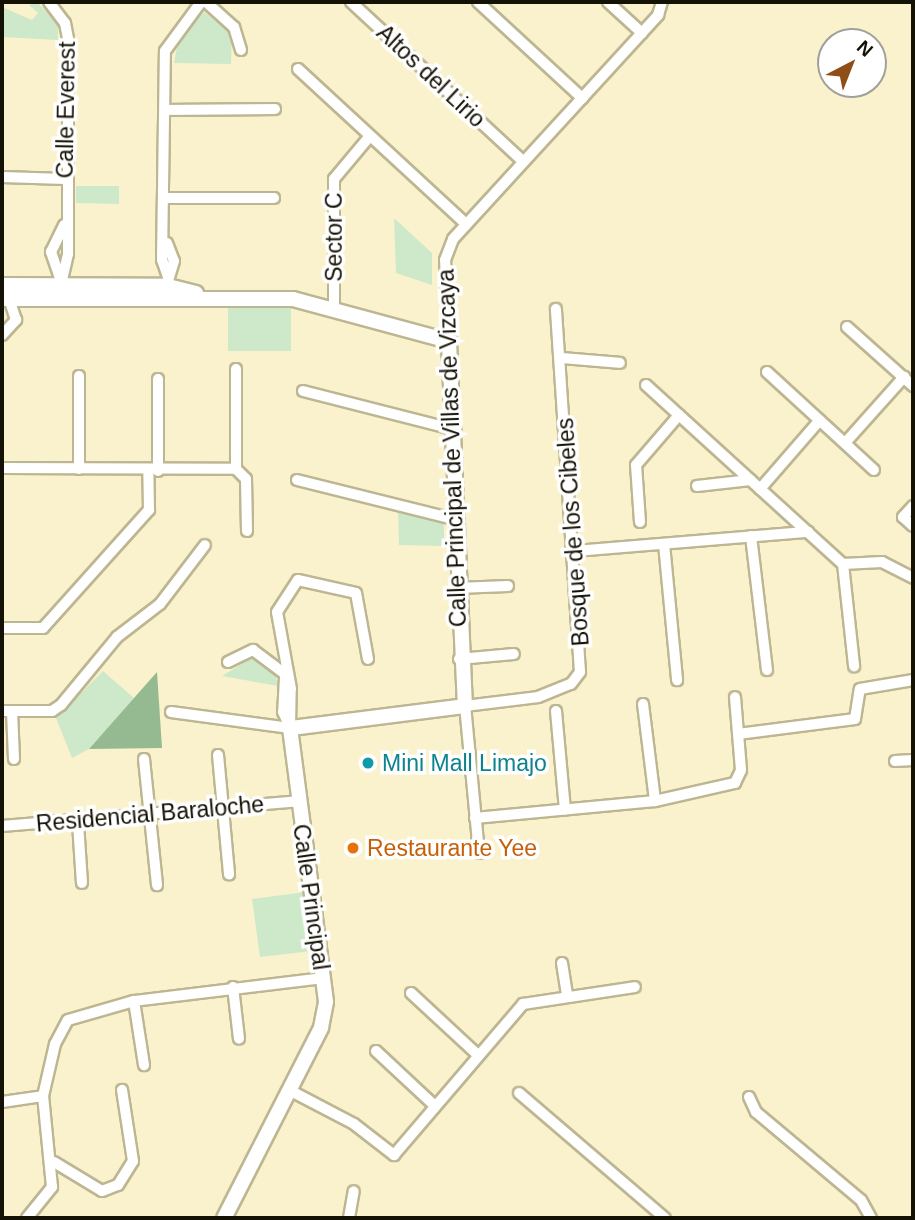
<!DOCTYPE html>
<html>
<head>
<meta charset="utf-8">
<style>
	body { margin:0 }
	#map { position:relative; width:915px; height:1220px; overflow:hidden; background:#faf2cc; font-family:Arial,sans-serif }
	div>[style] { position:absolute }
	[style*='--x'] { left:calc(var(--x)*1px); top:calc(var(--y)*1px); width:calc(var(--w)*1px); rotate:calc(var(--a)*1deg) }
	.green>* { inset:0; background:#cee9ca }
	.forest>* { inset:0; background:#95b990 }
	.roads { filter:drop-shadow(2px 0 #bdb692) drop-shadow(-2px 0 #bdb692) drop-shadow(0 2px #bdb692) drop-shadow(0 -2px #bdb692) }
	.street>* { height:10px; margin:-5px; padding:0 5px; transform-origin:5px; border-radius:5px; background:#fff }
	.secondary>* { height:14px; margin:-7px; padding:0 7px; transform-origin:7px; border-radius:7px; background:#fff }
	.dots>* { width:19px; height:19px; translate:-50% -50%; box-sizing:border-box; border:4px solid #fff; border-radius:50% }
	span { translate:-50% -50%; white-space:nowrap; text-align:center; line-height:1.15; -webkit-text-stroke:7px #fff; paint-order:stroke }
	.street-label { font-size:23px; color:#141105 }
	.culture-label { font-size:23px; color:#0d838f }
	.left { translate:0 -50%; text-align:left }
	.food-label { font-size:23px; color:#c56008 }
	.frame { position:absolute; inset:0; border:4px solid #141105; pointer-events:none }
	.north { position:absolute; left:817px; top:28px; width:70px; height:70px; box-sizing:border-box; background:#fff; border:2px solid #a1a09b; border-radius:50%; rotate:42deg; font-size:19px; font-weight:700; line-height:28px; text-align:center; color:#141105 }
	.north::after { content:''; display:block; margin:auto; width:24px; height:32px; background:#8f4e18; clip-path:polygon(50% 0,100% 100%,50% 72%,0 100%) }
</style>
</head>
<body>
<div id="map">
	<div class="green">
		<i style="clip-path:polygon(37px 2px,58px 24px,58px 40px,2px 37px,2px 7px,32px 20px,38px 13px,29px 5px)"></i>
		<i style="clip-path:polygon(204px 12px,232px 34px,231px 64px,174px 63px,178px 41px)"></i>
		<i style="clip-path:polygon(76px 186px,119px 186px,119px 204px,76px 203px)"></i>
		<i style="clip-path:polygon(394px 218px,432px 253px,432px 285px,396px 273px)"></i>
		<i style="clip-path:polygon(228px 307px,291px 308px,291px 351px,228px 351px)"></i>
		<i style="clip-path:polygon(398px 510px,444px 523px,444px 546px,399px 545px)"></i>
		<i style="clip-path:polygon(253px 657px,276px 677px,278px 686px,222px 676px)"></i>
		<i style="clip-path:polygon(103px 671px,134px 698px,89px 749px,72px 758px,56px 718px)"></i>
		<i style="clip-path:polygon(305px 892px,312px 951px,260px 957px,252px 899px)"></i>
	</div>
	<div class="forest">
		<i style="clip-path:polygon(157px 672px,162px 748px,89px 749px,134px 698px)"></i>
	</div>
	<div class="roads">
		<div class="street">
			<i style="--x:49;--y:2;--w:26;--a:53"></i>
			<i style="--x:65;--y:23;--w:16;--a:79"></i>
			<i style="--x:68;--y:39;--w:215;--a:90"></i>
			<i style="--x:68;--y:254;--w:35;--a:103"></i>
			<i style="--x:206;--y:2;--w:38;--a:42"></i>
			<i style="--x:234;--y:27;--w:24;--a:73"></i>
			<i style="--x:351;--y:2;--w:234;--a:42.8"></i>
			<i style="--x:478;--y:2;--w:142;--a:42.7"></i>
			<i style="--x:608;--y:2;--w:46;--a:42.4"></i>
			<i style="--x:298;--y:69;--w:229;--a:42.7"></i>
			<i style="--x:166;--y:110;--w:109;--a:-0.5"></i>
			<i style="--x:2;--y:177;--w:63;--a:1.8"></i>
			<i style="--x:166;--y:198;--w:108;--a:0"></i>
			<i style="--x:167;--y:243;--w:19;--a:69"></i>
			<i style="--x:174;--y:261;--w:21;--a:107"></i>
			<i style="--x:168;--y:277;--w:18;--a:-109"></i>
			<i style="--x:162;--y:260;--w:209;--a:-89.2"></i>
			<i style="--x:165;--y:51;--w:61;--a:-53.7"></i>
			<i style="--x:60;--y:278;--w:28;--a:-109"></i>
			<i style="--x:51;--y:252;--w:30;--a:-64"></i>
			<i style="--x:334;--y:309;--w:130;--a:-90"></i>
			<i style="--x:334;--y:179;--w:56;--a:-50.1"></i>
			<i style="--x:847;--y:327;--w:89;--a:41.8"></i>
			<i style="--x:2;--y:335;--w:21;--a:-47"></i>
			<i style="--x:16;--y:320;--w:26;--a:-108"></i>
			<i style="--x:449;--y:341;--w:81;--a:-92.8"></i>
			<i style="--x:445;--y:260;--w:22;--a:-69"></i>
			<i style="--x:453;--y:239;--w:304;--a:-47.5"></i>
			<i style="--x:658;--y:15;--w:14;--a:-73"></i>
			<i style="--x:561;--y:358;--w:59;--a:4.8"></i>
			<i style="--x:767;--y:372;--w:145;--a:42.5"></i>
			<i style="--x:646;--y:385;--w:266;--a:42.3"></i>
			<i style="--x:843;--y:564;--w:103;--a:83.8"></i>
			<i style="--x:303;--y:391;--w:158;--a:14.3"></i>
			<i style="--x:845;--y:443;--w:89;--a:-48.2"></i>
			<i style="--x:2;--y:468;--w:234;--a:0.2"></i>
			<i style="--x:236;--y:469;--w:14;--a:45"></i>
			<i style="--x:246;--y:479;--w:52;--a:88.9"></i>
			<i style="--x:79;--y:469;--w:93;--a:-90"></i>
			<i style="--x:236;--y:469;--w:100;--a:-90"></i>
			<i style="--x:158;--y:471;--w:92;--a:-90"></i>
			<i style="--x:297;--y:480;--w:166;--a:14"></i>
			<i style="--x:697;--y:486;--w:54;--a:-6.3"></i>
			<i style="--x:760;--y:489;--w:91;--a:-49"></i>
			<i style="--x:913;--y:506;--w:15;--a:132"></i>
			<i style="--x:903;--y:517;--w:13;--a:42"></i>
			<i style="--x:640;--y:522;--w:57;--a:-94"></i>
			<i style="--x:636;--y:465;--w:66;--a:-49.3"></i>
			<i style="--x:751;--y:536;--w:135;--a:83.2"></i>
			<i style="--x:664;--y:544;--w:137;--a:84.5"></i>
			<i style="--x:575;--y:551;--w:234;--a:-4.7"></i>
			<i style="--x:843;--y:564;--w:39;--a:-3"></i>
			<i style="--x:882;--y:562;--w:35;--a:27"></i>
			<i style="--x:457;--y:588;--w:51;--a:-2.2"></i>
			<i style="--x:2;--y:628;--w:41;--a:0"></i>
			<i style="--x:43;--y:628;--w:159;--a:-48.1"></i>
			<i style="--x:149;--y:510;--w:39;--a:-91"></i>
			<i style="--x:459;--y:659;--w:55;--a:-5.2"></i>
			<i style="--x:228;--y:662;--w:28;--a:-26"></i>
			<i style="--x:253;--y:650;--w:40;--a:37"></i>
			<i style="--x:285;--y:677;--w:35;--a:93"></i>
			<i style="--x:283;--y:712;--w:17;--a:65"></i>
			<i style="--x:643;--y:704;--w:98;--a:82.9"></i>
			<i style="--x:2;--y:711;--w:50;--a:0"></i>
			<i style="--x:52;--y:711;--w:11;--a:-34"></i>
			<i style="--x:61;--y:705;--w:88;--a:-50.5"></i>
			<i style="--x:117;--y:637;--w:54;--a:-37.5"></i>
			<i style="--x:160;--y:604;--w:74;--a:-52.7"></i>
			<i style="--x:12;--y:711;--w:48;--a:87.6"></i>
			<i style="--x:556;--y:711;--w:99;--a:84.8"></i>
			<i style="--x:171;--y:712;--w:120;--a:7.7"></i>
			<i style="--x:290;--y:728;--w:39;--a:-89"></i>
			<i style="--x:291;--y:689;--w:78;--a:-100.3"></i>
			<i style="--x:277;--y:612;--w:38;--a:-57"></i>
			<i style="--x:298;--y:580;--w:59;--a:12.6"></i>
			<i style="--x:356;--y:593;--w:67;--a:79.7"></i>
			<i style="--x:738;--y:734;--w:118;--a:-7.3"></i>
			<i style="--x:855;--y:719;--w:30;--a:-81"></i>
			<i style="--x:860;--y:689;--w:54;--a:-9.6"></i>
			<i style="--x:218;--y:755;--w:120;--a:84.7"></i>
			<i style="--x:144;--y:759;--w:127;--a:84.1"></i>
			<i style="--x:895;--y:761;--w:18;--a:-3"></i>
			<i style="--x:475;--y:818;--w:181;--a:-5.4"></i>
			<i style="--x:655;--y:801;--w:82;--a:-12.7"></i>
			<i style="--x:735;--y:783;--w:14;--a:-65"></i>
			<i style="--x:741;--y:770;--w:73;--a:-94.7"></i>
			<i style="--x:78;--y:823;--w:60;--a:86.2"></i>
			<i style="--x:2;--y:826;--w:297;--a:-4.8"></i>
			<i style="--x:479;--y:853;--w:148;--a:-95.4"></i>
			<i style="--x:465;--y:706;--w:74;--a:-7"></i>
			<i style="--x:538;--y:697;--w:35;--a:-22"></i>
			<i style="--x:571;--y:684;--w:15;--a:-53"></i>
			<i style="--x:580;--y:672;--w:364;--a:-93.8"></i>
			<i style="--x:562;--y:963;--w:33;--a:81"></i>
			<i style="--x:233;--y:987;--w:52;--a:83.4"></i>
			<i style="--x:411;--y:993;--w:91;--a:42.8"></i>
			<i style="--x:134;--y:1001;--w:65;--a:81.1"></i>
			<i style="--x:376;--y:1051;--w:79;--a:43"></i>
			<i style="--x:291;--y:1091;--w:71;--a:27.6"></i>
			<i style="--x:354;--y:1124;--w:51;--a:37.8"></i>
			<i style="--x:394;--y:1155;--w:199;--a:-49.5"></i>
			<i style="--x:523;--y:1004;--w:113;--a:-8.6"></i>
			<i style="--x:519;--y:1093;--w:192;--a:40.6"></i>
			<i style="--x:749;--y:1097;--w:17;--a:65"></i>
			<i style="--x:756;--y:1112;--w:137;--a:40"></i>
			<i style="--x:861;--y:1200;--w:21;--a:61"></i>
			<i style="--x:2;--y:1102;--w:41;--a:-8.3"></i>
			<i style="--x:54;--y:1162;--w:56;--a:31.1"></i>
			<i style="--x:102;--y:1191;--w:17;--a:-21"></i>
			<i style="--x:118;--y:1185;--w:28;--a:-58"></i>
			<i style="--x:133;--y:1161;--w:72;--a:-98.8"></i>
			<i style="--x:27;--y:1218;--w:40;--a:-51"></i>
			<i style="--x:52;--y:1187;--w:91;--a:-95.6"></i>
			<i style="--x:43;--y:1096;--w:53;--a:-77"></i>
			<i style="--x:55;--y:1044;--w:27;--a:-62"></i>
			<i style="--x:68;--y:1020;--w:69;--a:-16.1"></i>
			<i style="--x:134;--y:1001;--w:190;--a:-6.9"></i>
			<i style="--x:349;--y:1218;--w:27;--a:-80"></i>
		</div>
		<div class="secondary">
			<i style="--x:2;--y:285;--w:166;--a:0.3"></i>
			<i style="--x:168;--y:286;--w:29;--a:14"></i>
			<i style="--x:2;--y:299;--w:291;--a:0"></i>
			<i style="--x:293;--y:299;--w:162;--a:15.1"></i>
			<i style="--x:449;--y:341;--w:365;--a:87.5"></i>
			<i style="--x:465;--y:706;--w:176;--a:172.8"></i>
			<i style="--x:290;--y:728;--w:276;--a:82.5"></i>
			<i style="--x:326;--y:1002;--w:26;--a:101"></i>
			<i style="--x:321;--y:1028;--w:213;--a:117"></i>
		</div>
	</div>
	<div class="dots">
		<i style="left:368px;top:763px;background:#0f9aa8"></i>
		<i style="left:353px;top:848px;background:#e8710a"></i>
	</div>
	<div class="street-label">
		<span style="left:431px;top:76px;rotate:43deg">Altos del Lirio</span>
		<span style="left:66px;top:110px;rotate:-89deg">Calle Everest</span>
		<span style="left:334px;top:237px;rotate:-90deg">Sector C</span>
		<span style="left:452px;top:448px;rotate:-92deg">Calle Principal de Villas de Vizcaya</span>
		<span style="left:573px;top:532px;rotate:-94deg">Bosque de los Cibeles</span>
		<span style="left:150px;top:814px;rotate:-5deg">Residencial Baraloche</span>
		<span style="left:311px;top:897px;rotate:82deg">Calle Principal</span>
	</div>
	<div class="culture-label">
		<span class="left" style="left:382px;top:763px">Mini Mall Limajo</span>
	</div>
	<div class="food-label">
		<span class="left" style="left:367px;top:848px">Restaurante Yee</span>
	</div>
	<div class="frame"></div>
	<div class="north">N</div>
</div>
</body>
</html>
